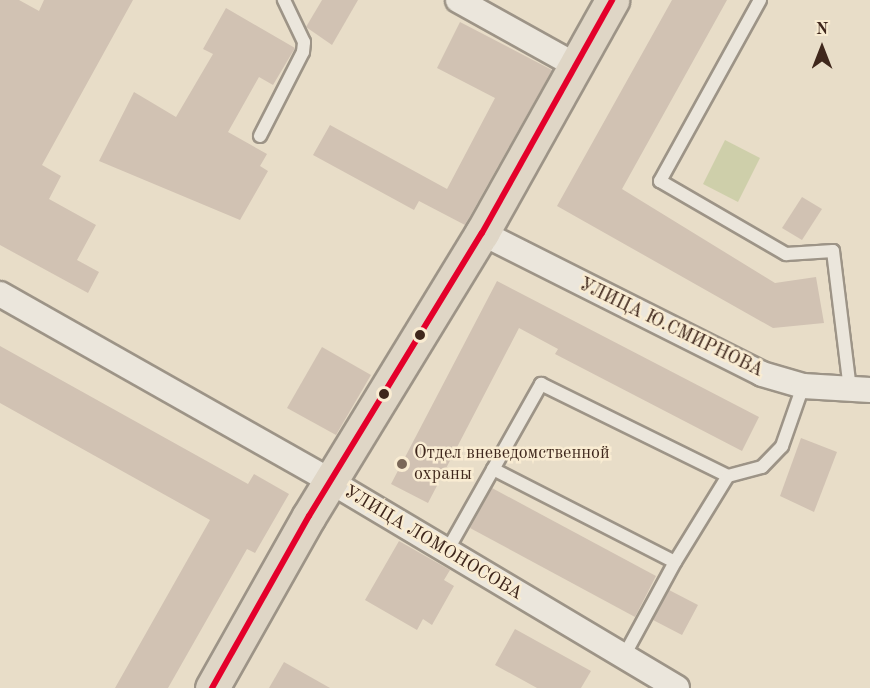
<!DOCTYPE html>
<html>
<head>
<meta charset="utf-8">
<style>
	body { margin:0 }
	#map { position:relative; width:870px; height:688px; overflow:hidden; background:#e8ddc8; font-family:"Old Standard TT",serif }
	div>[style] { position:absolute }
	[style*='--x'] { left:calc(var(--x)*1px); top:calc(var(--y)*1px); width:calc(var(--w)*1px); rotate:calc(var(--a)*1deg) }
	.green>* { inset:0; background:#cecfaa }
	.building>* { inset:0; background:#d1c2b3 }
	.roads { filter:drop-shadow(2px 0 #9d9487) drop-shadow(-2px 0 #9d9487) drop-shadow(0 2px #9d9487) drop-shadow(0 -2px #9d9487) }
	.service>* { height:12px; margin:-6px; padding:0 6px; transform-origin:6px; border-radius:6px; background:#ebe6dc }
	.minor>* { height:24px; margin:-12px; padding:0 12px; transform-origin:12px; border-radius:12px; background:#ebe6dc }
	.primary>* { height:33px; margin:-16.5px; padding:0 16.5px; transform-origin:16.5px; border-radius:16.5px; background:#dfd6c6 }
	.bus-1>* { height:6px; margin:-3px; padding:0 3px; transform-origin:3px; border-radius:3px; background:#e4002b }
	.dots>* { width:16px; height:16px; translate:-50% -50%; box-sizing:border-box; border:3px solid #f9ecd2; border-radius:50% }
	span { translate:-50% -50%; white-space:nowrap; text-align:center; line-height:1.15; -webkit-text-stroke:5px #f9ecd2; paint-order:stroke }
	.street-label { font-size:18px; color:#3f271c }
	.poi-label { font-size:18px; color:#3f271c }
	.left { translate:0 -50%; text-align:left }
	.north { position:absolute; left:792px; top:18px; width:60px; height:60px; -webkit-text-stroke:4px #f9ecd2; paint-order:stroke; rotate:0deg; font-size:16px; font-weight:700; line-height:24px; text-align:center; color:#3f271c }
	.north::after { content:''; display:block; margin:auto; width:21px; height:27px; background:#3f271c; clip-path:polygon(50% 0,100% 100%,50% 72%,0 100%) }
</style>
</head>
<body>
<div id="map">
	<div class="green">
		<i style="clip-path:polygon(725px 140px,760px 158px,738px 202px,703px 184px)"></i>
	</div>
	<div class="building">
		<i style="clip-path:polygon(0 0,19px 0,39px 11px,44px 0,133px 0,42px 165px,61px 176px,49px 199px,96px 225px,77px 260px,99px 272px,88px 293px,0 245px)"></i>
		<i style="clip-path:polygon(322px 0,358px 0,332px 45px,306px 27px)"></i>
		<i style="clip-path:polygon(672px 0,727px 0,622px 189px,775px 283px,816px 277px,824px 323px,773px 328px,557px 206px)"></i>
		<i style="clip-path:polygon(226px 8px,295px 48px,273px 85px,259px 77px,228px 132px,267px 154px,260px 166px,268px 171px,240px 220px,99px 161px,134px 92px,176px 117px,213px 54px,203px 49px)"></i>
		<i style="clip-path:polygon(460px 22px,552px 70px,465px 225px,419px 201px,414px 210px,313px 155px,330px 125px,447px 189px,495px 98px,437px 68px)"></i>
		<i style="clip-path:polygon(802px 197px,822px 209px,802px 240px,782px 228px)"></i>
		<i style="clip-path:polygon(497px 281px,759px 417px,742px 451px,555px 354px,558px 349px,519px 328px,428px 503px,391px 484px)"></i>
		<i style="clip-path:polygon(0 346px,248px 484px,254px 474px,289px 494px,255px 553px,247px 549px,168px 688px,115px 688px,210px 520px,0 403px)"></i>
		<i style="clip-path:polygon(322px 347px,371px 375px,336px 435px,287px 408px)"></i>
		<i style="clip-path:polygon(801px 438px,837px 452px,814px 512px,780px 496px)"></i>
		<i style="clip-path:polygon(492px 488px,656px 576px,635px 617px,470px 528px)"></i>
		<i style="clip-path:polygon(399px 541px,450px 570px,444px 580px,454px 586px,432px 625px,423px 619px,417px 630px,365px 600px)"></i>
		<i style="clip-path:polygon(669px 590px,698px 605px,682px 635px,653px 620px)"></i>
		<i style="clip-path:polygon(515px 629px,591px 671px,581px 688px,537px 688px,495px 665px)"></i>
		<i style="clip-path:polygon(284px 662px,330px 688px,269px 688px)"></i>
	</div>
	<div class="roads">
		<div class="service">
			<i style="--x:760;--y:0;--w:207;--a:118.9"></i>
			<i style="--x:660;--y:181;--w:146;--a:30.1"></i>
			<i style="--x:786;--y:254;--w:47;--a:-3.7"></i>
			<i style="--x:833;--y:251;--w:140;--a:83"></i>
			<i style="--x:260;--y:136;--w:94;--a:-62.9"></i>
			<i style="--x:303;--y:52;--w:10;--a:-84"></i>
			<i style="--x:304;--y:42;--w:47;--a:-115.5"></i>
			<i style="--x:493;--y:469;--w:204;--a:27.1"></i>
			<i style="--x:447;--y:551;--w:192;--a:-60.6"></i>
			<i style="--x:541;--y:384;--w:208;--a:26.2"></i>
			<i style="--x:624;--y:656;--w:107;--a:-61.5"></i>
			<i style="--x:675;--y:562;--w:101;--a:-58.4"></i>
			<i style="--x:728;--y:476;--w:35;--a:-15"></i>
			<i style="--x:762;--y:467;--w:29;--a:-46"></i>
			<i style="--x:782;--y:446;--w:64;--a:-70.7"></i>
		</div>
		<div class="minor">
			<i style="--x:458;--y:0;--w:134;--a:29.1"></i>
			<i style="--x:482;--y:233;--w:313;--a:26.7"></i>
			<i style="--x:762;--y:374;--w:43;--a:16.3"></i>
			<i style="--x:803;--y:386;--w:67;--a:3.4"></i>
			<i style="--x:0;--y:294;--w:379;--a:29.5"></i>
			<i style="--x:330;--y:481;--w:404;--a:30.8"></i>
		</div>
		<div class="primary">
			<i style="--x:212;--y:688;--w:197;--a:-60.6"></i>
			<i style="--x:309;--y:516;--w:332;--a:-58.6"></i>
			<i style="--x:482;--y:233;--w:267;--a:-60.8"></i>
		</div>
	</div>
	<div class="bus-1">
		<i style="--x:212;--y:688;--w:197;--a:-60.6"></i>
		<i style="--x:309;--y:516;--w:332;--a:-58.6"></i>
		<i style="--x:482;--y:233;--w:267;--a:-60.8"></i>
	</div>
	<div class="dots">
		<i style="left:420px;top:335px;background:#3f271c"></i>
		<i style="left:384px;top:394px;background:#3f271c"></i>
		<i style="left:402px;top:464px;background:#7a6758"></i>
	</div>
	<div class="street-label">
		<span style="left:671px;top:328px;rotate:26deg">УЛИЦА Ю.СМИРНОВА</span>
		<span style="left:433px;top:543px;rotate:31deg">УЛИЦА ЛОМОНОСОВА</span>
	</div>
	<div class="poi-label">
		<span class="left" style="left:414px;top:464px">Отдел вневедомственной<br>охраны</span>
	</div>
	<div class="north">N</div>
</div>
</body>
</html>
